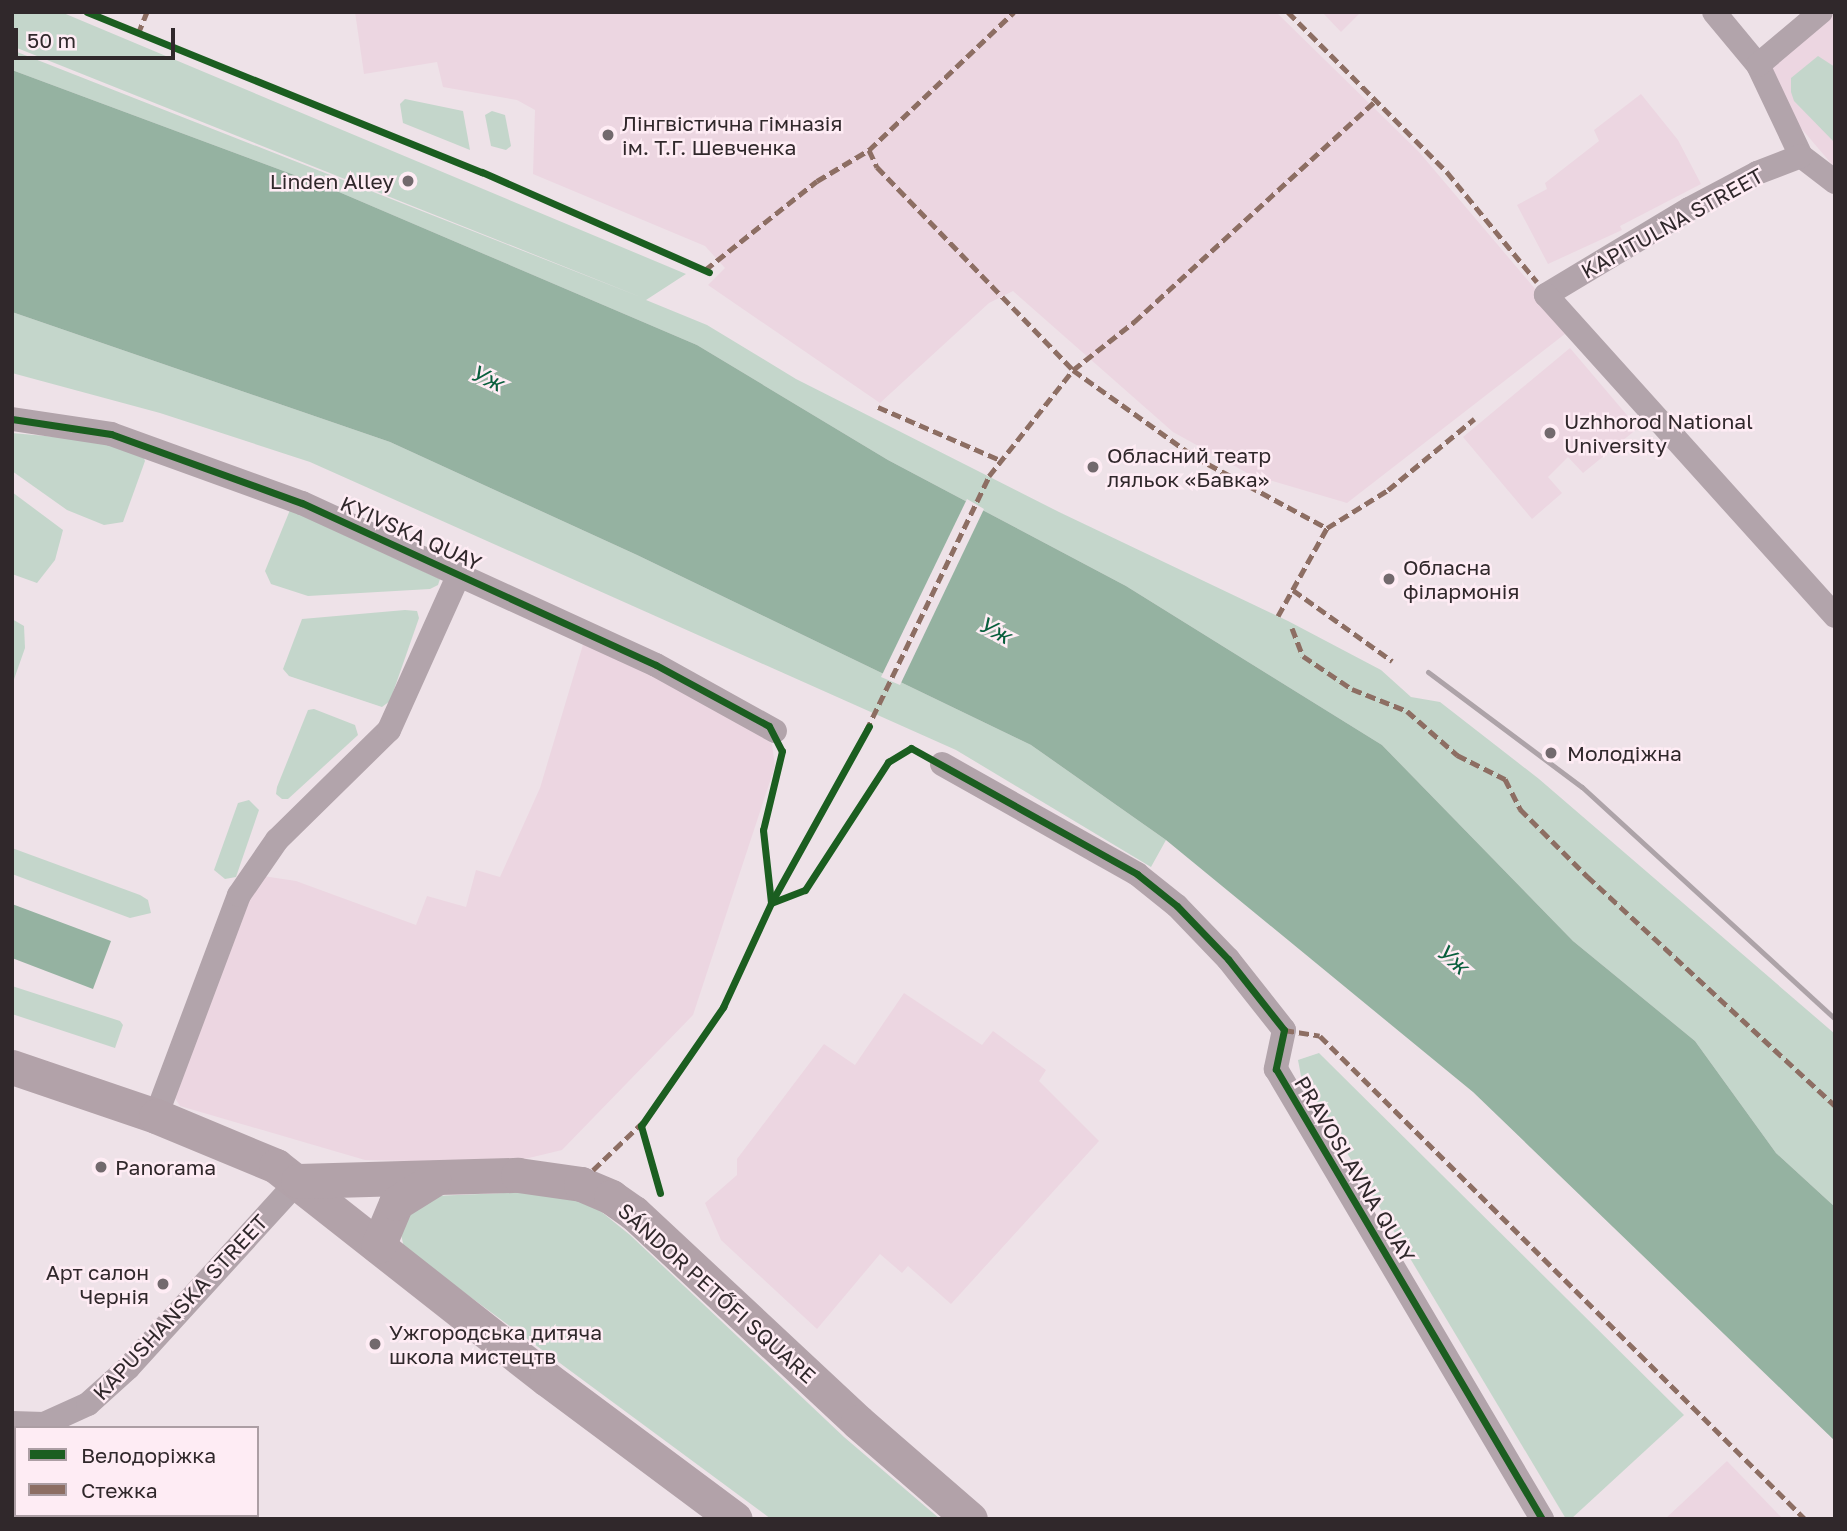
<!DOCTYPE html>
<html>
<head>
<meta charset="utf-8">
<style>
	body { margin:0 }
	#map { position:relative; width:1847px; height:1531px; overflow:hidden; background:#eee2e8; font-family:"Golos Text",sans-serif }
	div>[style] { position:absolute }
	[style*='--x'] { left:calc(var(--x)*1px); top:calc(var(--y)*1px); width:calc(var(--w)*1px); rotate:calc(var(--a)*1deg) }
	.built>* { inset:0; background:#ecd6e1 }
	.green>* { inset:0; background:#c4d6cb }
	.water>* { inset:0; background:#95b2a1 }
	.pier>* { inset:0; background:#eee2e8 }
	.minor>* { height:24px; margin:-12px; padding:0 12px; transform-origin:12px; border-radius:12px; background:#b2a4ab }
	.secondary>* { height:35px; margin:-17.5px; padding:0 17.5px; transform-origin:17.5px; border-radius:17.5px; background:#b2a2a9 }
	.rail>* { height:5px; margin:-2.5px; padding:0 2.5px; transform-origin:2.5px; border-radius:2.5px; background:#ada3a8 }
	.quiet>* { height:5px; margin-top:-2.5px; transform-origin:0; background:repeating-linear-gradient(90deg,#8d6e63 0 10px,transparent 0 15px) }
	.cycleway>* { height:7px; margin:-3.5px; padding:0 3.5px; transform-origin:3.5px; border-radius:3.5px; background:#1b5e20 }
	.dots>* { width:19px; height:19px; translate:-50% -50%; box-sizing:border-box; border:4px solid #feecf4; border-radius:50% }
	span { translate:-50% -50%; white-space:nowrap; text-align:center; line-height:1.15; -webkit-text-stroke:5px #feecf4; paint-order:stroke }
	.poi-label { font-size:21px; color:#30282b }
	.left { translate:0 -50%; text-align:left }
	.right { translate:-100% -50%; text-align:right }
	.street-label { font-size:21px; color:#30282b }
	.water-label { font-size:23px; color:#095f3d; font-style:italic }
	.frame { position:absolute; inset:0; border:14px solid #30282b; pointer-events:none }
	.legend { position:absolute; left:14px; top:1426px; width:245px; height:91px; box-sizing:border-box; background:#feecf4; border:2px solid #ac9ea4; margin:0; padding:9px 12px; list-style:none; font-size:21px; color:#30282b }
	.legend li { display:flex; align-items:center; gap:14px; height:35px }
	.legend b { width:35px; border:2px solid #ac9ea4 }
	.scale { position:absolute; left:14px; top:28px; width:161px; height:32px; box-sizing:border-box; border:4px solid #30282b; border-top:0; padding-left:9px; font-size:21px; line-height:24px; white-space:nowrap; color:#30282b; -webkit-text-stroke:5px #feecf4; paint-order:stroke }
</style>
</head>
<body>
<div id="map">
	<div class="built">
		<i style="clip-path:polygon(355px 12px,1276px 12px,1419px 152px,1570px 330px,1347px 503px,1249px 474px,1173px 432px,1013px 291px,989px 303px,880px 403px,708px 285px,725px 268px,705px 246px,533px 174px,535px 110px,517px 100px,443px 87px,437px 62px,364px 74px)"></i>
		<i style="clip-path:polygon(1322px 12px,1361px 12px,1341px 32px)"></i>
		<i style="clip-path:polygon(1829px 12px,1835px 12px,1835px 168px,1789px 114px,1768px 67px)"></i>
		<i style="clip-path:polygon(1641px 94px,1678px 140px,1701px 184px,1620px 226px,1622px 230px,1548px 264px,1517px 205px,1547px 189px,1545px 183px,1599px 141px,1594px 130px)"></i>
		<i style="clip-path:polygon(1570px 348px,1638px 428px,1583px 473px,1568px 457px,1548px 477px,1562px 493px,1532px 519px,1463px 437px)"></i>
		<i style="clip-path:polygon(585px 638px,710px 700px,772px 744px,775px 766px,693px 1015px,562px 1150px,508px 1163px,365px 1160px,180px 1106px,173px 1095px,247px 892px,263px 876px,296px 881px,416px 925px,427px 896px,466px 907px,476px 870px,500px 877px,540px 788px)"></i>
		<i style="clip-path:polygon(904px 993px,982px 1045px,993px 1031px,1046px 1070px,1039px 1081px,1099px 1141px,951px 1304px,908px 1266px,902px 1273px,880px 1254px,817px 1329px,721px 1240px,705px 1203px,737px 1175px,737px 1159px,824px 1044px,855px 1065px)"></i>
		<i style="clip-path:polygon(1727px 1461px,1783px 1519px,1665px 1519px)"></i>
	</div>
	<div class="green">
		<i style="clip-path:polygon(12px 12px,61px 12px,686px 274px,646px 300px,707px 325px,796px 379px,1059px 512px,1288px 621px,1381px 670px,1411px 697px,1440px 702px,1539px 779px,1835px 1034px,1835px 1207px,1776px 1153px,1695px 1041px,1573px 941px,1382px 745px,1126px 586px,888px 460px,697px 345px,332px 189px,12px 70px,12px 50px,643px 298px,12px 46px)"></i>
		<i style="clip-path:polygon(1818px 56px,1835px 67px,1835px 143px,1794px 101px,1791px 92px,1791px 78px)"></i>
		<i style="clip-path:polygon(405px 99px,463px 111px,470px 150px,403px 123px,400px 104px)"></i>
		<i style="clip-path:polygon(492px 111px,505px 115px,511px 146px,506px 150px,491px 146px,485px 115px)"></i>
		<i style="clip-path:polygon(12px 312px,390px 442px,637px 555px,1031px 745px,1166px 840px,1151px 867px,956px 750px,310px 462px,160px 413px,12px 373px)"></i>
		<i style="clip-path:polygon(12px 433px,112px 442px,142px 453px,145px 461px,123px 522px,104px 525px,67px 510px,12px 471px)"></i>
		<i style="clip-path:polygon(12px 492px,63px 530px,55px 560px,37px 583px,12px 574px)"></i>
		<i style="clip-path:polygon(290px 510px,440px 579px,438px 585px,430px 589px,308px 596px,271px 584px,265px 571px)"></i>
		<i style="clip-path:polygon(405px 610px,417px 611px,419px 618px,390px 701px,382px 707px,289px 676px,283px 669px,302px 619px)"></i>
		<i style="clip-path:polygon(12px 619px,24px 626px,25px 648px,12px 685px)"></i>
		<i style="clip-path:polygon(314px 709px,355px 725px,358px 735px,288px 799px,282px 799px,276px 794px,277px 787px,308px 710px)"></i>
		<i style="clip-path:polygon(249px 800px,259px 810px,236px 877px,225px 879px,214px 870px,238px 803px)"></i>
		<i style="clip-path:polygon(12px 848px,140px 895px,148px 900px,151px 913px,130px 918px,12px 874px)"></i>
		<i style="clip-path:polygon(12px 986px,120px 1021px,123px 1025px,115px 1048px,12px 1014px)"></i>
		<i style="clip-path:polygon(1319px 1053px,1684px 1415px,1571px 1519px,1566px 1519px,1301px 1076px,1298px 1060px)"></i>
		<i style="clip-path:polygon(550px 1191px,593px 1205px,630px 1235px,844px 1437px,940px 1519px,771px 1519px,404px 1248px,399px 1225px,403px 1213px,434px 1196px)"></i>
	</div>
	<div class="water">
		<i style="clip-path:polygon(12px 70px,332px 189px,697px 345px,888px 460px,1126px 586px,1382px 745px,1573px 941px,1695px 1041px,1776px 1153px,1835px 1207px,1835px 1441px,1473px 1092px,1166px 840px,1031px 745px,637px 555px,390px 442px,12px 312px)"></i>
		<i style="clip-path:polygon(12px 904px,111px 941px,93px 989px,12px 958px)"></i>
	</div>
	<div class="pier">
		<i style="clip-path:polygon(967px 499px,984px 509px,900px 685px,881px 677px)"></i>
	</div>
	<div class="minor">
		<i style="--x:1714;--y:12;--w:69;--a:50.3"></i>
		<i style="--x:1758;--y:65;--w:101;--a:64.7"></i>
		<i style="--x:1801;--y:156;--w:43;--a:37.4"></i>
		<i style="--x:1758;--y:65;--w:82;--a:-40.1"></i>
		<i style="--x:1801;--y:156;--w:47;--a:158.9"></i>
		<i style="--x:1757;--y:173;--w:77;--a:152.1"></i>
		<i style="--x:1689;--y:209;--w:167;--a:149"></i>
		<i style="--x:1546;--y:295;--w:432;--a:48"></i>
		<i style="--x:12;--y:419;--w:100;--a:8.6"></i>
		<i style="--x:111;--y:434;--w:203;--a:19.9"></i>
		<i style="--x:302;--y:503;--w:389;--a:24.6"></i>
		<i style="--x:656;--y:665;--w:136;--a:29"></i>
		<i style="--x:942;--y:764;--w:224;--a:29.4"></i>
		<i style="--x:1137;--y:874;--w:51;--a:38.7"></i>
		<i style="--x:1177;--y:906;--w:74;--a:46.1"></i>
		<i style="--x:1228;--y:959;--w:90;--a:51.7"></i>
		<i style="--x:1284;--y:1030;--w:40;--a:102"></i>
		<i style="--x:1276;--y:1069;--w:523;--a:59.41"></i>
		<i style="--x:156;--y:1116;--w:236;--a:-69.4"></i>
		<i style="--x:239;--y:895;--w:67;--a:-55.4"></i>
		<i style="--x:277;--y:840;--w:157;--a:-44.5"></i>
		<i style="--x:389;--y:730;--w:171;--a:-65.8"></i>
		<i style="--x:12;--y:1423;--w:32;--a:2"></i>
		<i style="--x:44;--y:1424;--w:48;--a:-24.4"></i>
		<i style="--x:88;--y:1404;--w:54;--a:-42"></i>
		<i style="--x:128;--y:1368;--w:253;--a:-47.7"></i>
		<i style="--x:12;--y:1463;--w:7;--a:56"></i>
		<i style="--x:61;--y:1515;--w:6;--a:45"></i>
	</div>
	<div class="secondary">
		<i style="--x:12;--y:1067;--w:152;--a:18.8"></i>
		<i style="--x:156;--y:1116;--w:130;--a:22.6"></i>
		<i style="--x:276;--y:1166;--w:345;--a:38.2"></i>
		<i style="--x:547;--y:1379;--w:234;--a:36.7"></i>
		<i style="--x:298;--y:1181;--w:220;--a:-1.6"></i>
		<i style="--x:518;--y:1175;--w:64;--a:8.1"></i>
		<i style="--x:581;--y:1184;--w:33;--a:23"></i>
		<i style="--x:611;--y:1197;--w:28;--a:35"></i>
		<i style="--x:634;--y:1213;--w:306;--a:43"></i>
		<i style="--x:858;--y:1422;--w:148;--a:40.9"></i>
		<i style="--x:378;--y:1246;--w:47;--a:-67.3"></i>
		<i style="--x:396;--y:1203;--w:44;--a:-31.9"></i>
	</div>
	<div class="rail">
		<i style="--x:1428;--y:672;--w:192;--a:36.8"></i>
		<i style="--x:1582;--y:787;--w:343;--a:42.5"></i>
	</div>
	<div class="quiet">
		<i style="--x:1288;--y:12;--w:226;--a:45.2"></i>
		<i style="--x:1447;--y:172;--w:142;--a:50.7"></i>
		<i style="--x:138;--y:34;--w:24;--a:-68"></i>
		<i style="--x:869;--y:150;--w:19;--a:65"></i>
		<i style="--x:877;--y:167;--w:282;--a:46"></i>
		<i style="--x:1073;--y:370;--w:150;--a:35.5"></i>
		<i style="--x:1195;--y:457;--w:150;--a:28.3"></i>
		<i style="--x:1327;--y:528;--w:72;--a:-31.9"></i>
		<i style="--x:1388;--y:490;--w:112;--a:-39.5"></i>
		<i style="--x:705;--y:270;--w:143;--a:-38.5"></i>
		<i style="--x:817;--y:181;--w:61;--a:-30.8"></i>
		<i style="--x:869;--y:150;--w:200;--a:-43.6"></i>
		<i style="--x:878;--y:407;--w:135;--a:23.5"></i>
		<i style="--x:1293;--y:590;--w:122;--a:35.6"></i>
		<i style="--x:1278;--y:616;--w:101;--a:-60.9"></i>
		<i style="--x:1292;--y:628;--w:30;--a:69"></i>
		<i style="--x:1303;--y:656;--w:59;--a:34"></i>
		<i style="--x:1352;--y:689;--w:59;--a:21.8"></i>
		<i style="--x:1407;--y:711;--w:67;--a:41.3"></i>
		<i style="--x:1457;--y:755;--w:54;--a:26.6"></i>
		<i style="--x:1505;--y:779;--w:34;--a:63"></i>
		<i style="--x:1520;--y:809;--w:95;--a:45"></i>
		<i style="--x:1587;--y:876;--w:338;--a:42.8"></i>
		<i style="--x:866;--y:731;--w:283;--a:-64.2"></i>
		<i style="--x:989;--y:476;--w:135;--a:-51.6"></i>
		<i style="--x:1073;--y:370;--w:78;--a:-38.2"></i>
		<i style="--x:1134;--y:322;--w:330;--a:-42.5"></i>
		<i style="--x:1284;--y:1030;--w:36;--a:9"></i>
		<i style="--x:1320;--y:1036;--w:684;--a:44.88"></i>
		<i style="--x:593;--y:1170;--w:69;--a:-43.8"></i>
	</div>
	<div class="cycleway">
		<i style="--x:87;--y:12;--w:426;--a:22.1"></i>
		<i style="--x:482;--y:172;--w:248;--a:23.8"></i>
		<i style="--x:12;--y:419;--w:100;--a:8.6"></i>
		<i style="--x:111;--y:434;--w:203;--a:19.9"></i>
		<i style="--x:302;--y:503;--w:389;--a:24.6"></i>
		<i style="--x:656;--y:665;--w:128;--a:28.4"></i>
		<i style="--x:769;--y:726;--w:28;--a:63"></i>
		<i style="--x:782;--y:751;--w:81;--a:103.5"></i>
		<i style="--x:763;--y:830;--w:73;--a:83.7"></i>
		<i style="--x:771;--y:903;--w:36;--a:-21"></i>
		<i style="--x:805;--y:890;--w:153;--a:-57"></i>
		<i style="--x:888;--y:762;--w:27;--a:-31"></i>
		<i style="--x:911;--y:748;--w:259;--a:29.1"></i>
		<i style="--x:1137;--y:874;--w:51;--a:38.7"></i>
		<i style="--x:1177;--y:906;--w:74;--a:46.1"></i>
		<i style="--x:1228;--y:959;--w:90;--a:51.7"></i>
		<i style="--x:1284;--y:1030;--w:40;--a:102"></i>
		<i style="--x:1276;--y:1069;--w:523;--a:59.41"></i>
		<i style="--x:660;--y:1193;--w:70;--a:-105.8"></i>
		<i style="--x:641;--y:1126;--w:145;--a:-55.4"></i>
		<i style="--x:723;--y:1007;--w:115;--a:-65.2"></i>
		<i style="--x:771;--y:903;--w:202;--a:-61"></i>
	</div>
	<div class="dots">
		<i style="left:608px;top:135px;background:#72696d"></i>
		<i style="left:408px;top:181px;background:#72696d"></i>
		<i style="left:1550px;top:433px;background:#72696d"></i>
		<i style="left:1093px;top:467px;background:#72696d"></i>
		<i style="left:1389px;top:579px;background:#72696d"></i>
		<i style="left:1551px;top:753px;background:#72696d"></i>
		<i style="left:101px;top:1167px;background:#72696d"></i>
		<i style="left:163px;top:1284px;background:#72696d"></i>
		<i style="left:375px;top:1344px;background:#72696d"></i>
	</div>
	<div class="poi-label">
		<span class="left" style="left:622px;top:135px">Лінгвістична гімназія<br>ім. Т.Г. Шевченка</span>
		<span class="right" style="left:394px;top:181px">Linden Alley</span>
		<span class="left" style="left:1564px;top:433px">Uzhhorod National<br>University</span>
		<span class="left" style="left:1107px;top:467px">Обласний театр<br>ляльок «Бавка»</span>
		<span class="left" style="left:1403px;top:579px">Обласна<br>філармонія</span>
		<span class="left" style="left:1567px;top:753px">Молодіжна</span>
		<span class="left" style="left:115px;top:1167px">Panorama</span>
		<span class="right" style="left:149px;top:1284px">Арт салон<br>Чернія</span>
		<span class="left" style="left:389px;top:1344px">Ужгородська дитяча<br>школа мистецтв</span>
	</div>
	<div class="street-label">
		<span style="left:1672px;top:223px;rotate:-29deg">KAPITULNA STREET</span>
		<span style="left:411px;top:533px;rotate:24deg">KYIVSKA QUAY</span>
		<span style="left:1355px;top:1169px;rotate:59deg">PRAVOSLAVNA QUAY</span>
		<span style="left:717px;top:1293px;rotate:42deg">SÁNDOR PETŐFI SQUARE</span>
		<span style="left:180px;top:1307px;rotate:-47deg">KAPUSHANSKA STREET</span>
	</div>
	<div class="water-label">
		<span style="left:487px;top:377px;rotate:25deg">Уж</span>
		<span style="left:995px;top:629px;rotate:28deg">Уж</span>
		<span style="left:1453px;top:958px;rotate:41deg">Уж</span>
	</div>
	<div class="frame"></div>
	<ul class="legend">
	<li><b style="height:9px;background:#1b5e20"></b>Велодоріжка</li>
	<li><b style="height:9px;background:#8d6e63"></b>Стежка</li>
	</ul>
	<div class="scale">50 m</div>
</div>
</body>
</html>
